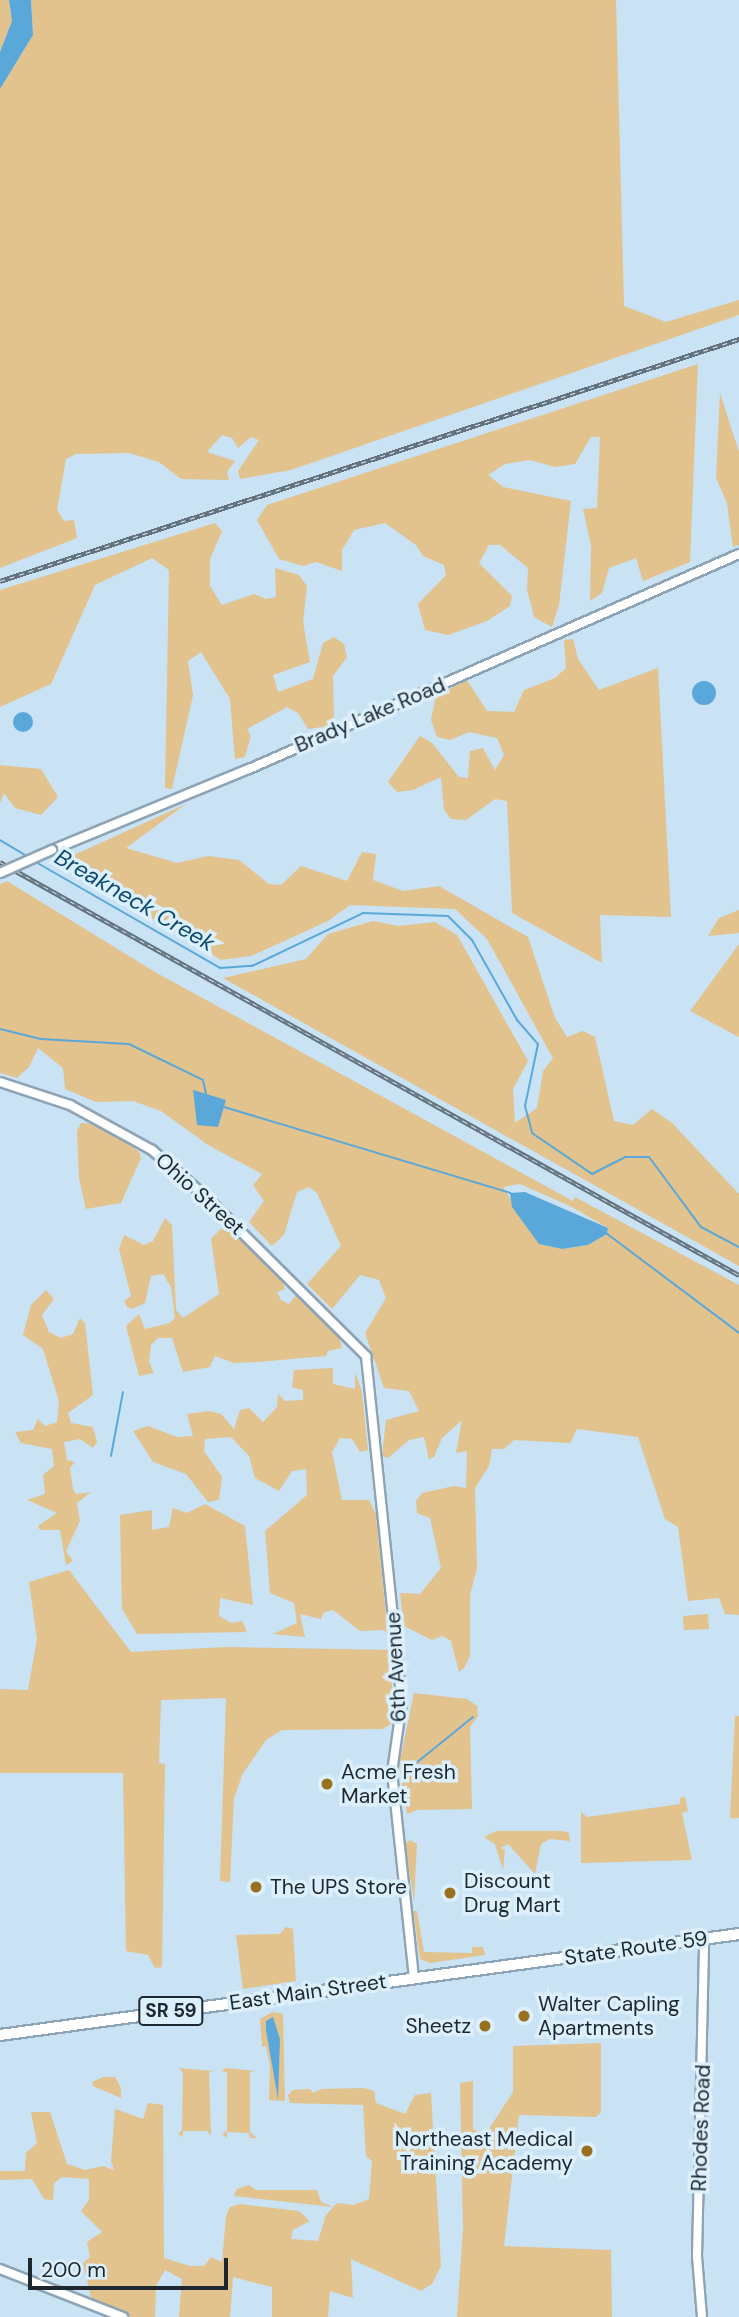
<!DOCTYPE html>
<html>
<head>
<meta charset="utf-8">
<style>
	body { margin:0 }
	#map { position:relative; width:739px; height:2317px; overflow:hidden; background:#c9e2f4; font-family:"DM Sans",sans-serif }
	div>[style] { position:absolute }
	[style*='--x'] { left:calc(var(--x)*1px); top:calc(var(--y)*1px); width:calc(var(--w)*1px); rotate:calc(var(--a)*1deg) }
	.green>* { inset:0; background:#e2c28d }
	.water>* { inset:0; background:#5aa8da }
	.round { border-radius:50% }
	.stream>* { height:2px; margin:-1px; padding:0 1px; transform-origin:1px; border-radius:1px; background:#5aa8da }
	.roads { filter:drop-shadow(2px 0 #8ca4b5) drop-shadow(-2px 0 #8ca4b5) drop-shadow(0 2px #8ca4b5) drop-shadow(0 -2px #8ca4b5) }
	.tertiary>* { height:8px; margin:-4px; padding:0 4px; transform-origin:4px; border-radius:4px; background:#fff }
	.primary>* { height:10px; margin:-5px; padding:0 5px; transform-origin:5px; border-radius:5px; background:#fff }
	.rail>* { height:4.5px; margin-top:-2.25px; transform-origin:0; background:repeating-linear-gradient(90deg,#dbeffd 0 5px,#63727e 0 10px); box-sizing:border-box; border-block:2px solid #63727e }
	.bridges { filter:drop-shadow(2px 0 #8ca4b5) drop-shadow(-2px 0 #8ca4b5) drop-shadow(0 2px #8ca4b5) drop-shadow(0 -2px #8ca4b5) }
	.tertiary-bridge>* { height:8px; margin:-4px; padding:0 4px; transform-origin:4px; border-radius:4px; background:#fff }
	.dots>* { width:19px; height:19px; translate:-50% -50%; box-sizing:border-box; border:4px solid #dbeffd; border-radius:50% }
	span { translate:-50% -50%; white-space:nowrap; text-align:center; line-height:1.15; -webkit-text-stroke:7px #dbeffd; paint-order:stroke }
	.shield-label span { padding:2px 5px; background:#dbeffd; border:2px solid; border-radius:5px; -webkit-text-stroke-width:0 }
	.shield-label { font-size:19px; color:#1e272e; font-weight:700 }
	.street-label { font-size:21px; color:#1e272e }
	.poi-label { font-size:21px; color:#1e272e }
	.left { translate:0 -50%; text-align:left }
	.right { translate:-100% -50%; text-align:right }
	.water-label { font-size:23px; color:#0c4b6c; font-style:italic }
	.scale { position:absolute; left:28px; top:2258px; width:200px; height:32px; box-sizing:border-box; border:4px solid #1e272e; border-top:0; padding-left:9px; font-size:21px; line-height:24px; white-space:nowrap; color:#1e272e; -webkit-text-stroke:5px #dbeffd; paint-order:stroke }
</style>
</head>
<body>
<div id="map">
	<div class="green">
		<i style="clip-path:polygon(0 0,9px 0,12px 21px,0 52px)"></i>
		<i style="clip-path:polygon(31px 0,616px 0,624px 306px,666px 322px,739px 300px,739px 315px,291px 470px,240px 479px,238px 471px,259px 440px,251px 437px,238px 448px,232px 438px,222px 435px,207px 452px,235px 461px,227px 472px,229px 480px,181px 479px,159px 462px,129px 453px,76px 454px,66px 459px,57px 510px,64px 521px,74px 520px,77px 538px,0 568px,0 89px,33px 35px)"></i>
		<i style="clip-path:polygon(698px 364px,690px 562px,643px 581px,636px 558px,609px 568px,602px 593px,590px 601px,591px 546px,583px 509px,597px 508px,600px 437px,591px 437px,575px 464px,555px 467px,530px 460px,505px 464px,488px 475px,503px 487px,571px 501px,559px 605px,552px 627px,534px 617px,527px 589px,528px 568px,500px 545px,489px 545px,479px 563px,512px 596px,510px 606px,487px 621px,448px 635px,425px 630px,418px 604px,446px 575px,444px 565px,423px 556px,416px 545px,385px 523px,354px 530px,342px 550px,342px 571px,316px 562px,303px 566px,279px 559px,257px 520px,267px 505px)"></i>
		<i style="clip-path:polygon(720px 393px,739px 452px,739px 545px,733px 547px,727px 503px,716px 478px)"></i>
		<i style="clip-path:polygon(215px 523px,222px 531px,210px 559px,210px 586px,222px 605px,254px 594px,266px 599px,276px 597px,275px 568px,299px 575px,307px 586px,303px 622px,310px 662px,273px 675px,278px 692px,313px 679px,323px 643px,334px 637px,344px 644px,347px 657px,333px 676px,334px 720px,329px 726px,308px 729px,298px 713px,287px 707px,247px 729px,251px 736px,245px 757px,235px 759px,230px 699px,201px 652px,188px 661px,193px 695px,172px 789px,165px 788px,169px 570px,152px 558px,95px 585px,51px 684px,0 707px,0 590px)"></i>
		<i style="clip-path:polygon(573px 639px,578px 659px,599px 690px,658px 668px,671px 917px,600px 915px,602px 963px,512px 913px,507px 801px,495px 799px,466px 820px,451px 819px,444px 810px,441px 777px,413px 790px,397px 792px,388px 782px,420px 736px,432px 743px,459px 777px,468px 778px,470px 751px,483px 748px,495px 770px,504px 755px,497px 738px,469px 732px,450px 740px,437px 737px,431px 720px,436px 696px,467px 680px,487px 711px,514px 712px,524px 690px,555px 678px,566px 668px,564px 640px)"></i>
		<i style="clip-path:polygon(0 765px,41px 769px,58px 797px,41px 815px,15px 808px,4px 793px,0 803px)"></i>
		<i style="clip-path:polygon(186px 804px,126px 848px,177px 863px,208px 856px,239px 860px,269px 884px,281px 885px,301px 866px,347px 881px,362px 852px,376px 854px,373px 880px,403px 891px,439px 886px,528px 937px,555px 1018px,567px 1037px,583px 1031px,595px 1037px,614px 1121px,633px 1125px,652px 1109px,672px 1123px,739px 1194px,739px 1266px,223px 978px,306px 959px,328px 934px,373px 921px,398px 926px,435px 922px,457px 935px,528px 1061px,513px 1089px,515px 1123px,537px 1108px,543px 1071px,553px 1058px,487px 939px,455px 909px,350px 905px,328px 921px,251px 956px,221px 960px,70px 869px,74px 855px)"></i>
		<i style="clip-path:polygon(739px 862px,739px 933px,708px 936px,719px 918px,739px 910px)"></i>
		<i style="clip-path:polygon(evenodd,7px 881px,155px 972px,573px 1201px,575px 1197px,739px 1285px,739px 1615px,725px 1614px,719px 1598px,688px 1601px,678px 1527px,665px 1519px,638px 1437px,577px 1429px,570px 1443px,514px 1440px,504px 1449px,492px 1449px,489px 1466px,475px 1488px,477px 1568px,470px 1595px,470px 1656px,464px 1668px,459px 1672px,451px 1641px,443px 1636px,432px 1640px,404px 1626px,400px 1593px,420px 1594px,441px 1568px,430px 1518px,417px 1513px,416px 1501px,422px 1493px,454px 1486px,466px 1488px,467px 1451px,456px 1453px,462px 1420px,442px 1438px,434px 1457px,429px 1459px,424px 1437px,409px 1440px,388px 1458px,382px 1456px,386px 1420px,419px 1411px,409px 1391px,384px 1388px,365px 1333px,386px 1298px,379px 1280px,360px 1275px,332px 1309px,307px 1284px,341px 1246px,317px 1193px,309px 1187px,297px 1192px,284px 1235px,272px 1246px,249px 1222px,264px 1201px,253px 1185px,262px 1174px,208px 1145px,161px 1111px,133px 1101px,96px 1102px,65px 1089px,63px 1068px,38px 1048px,29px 1067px,17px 1078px,0 1073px,0 884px,7px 881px,520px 1184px,572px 1207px,608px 1228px,607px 1234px,588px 1245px,562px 1249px,539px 1244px,503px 1187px,520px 1184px)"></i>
		<i style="clip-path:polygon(739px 944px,739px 1037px,690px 1011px)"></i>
		<i style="clip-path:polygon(81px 1123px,102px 1124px,139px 1152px,141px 1158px,121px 1203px,86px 1209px,79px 1178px,77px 1131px)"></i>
		<i style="clip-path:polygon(165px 1218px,172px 1225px,176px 1310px,183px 1318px,219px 1294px,211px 1239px,227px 1223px,281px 1276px,285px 1289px,277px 1292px,281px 1300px,289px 1304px,298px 1293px,338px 1331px,342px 1348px,328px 1351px,326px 1356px,258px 1362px,234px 1363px,215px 1356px,210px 1367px,183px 1372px,172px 1338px,158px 1338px,151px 1345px,149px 1362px,154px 1373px,139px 1376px,126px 1326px,139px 1314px,145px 1329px,170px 1323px,175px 1318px,171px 1287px,163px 1274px,151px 1276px,145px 1303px,132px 1309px,127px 1307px,124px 1301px,131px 1296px,119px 1249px,124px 1235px,144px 1245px,153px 1241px)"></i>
		<i style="clip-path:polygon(46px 1290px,54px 1299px,42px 1315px,49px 1332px,61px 1338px,73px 1334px,80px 1318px,85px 1323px,93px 1395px,68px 1413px,71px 1423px,93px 1427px,97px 1442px,93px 1448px,80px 1439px,64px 1442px,67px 1460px,75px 1462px,70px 1468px,73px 1489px,76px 1494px,91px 1492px,77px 1503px,80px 1521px,66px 1551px,73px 1561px,66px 1565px,60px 1530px,40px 1530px,38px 1526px,57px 1513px,27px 1500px,45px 1494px,43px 1475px,54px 1466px,52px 1449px,21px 1443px,15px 1432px,33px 1430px,38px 1419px,45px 1426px,57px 1422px,59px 1401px,43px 1349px,23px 1335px,31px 1305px)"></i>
		<i style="clip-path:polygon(333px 1368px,333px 1384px,355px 1389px,355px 1372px,362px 1392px,368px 1450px,360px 1452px,352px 1439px,340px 1438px,332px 1452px,342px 1500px,369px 1500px,376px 1514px,388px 1635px,384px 1630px,360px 1631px,333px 1610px,324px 1612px,321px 1619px,300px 1614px,305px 1637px,273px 1634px,297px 1623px,294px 1603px,270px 1593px,265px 1531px,307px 1495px,306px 1469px,292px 1471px,279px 1491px,255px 1478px,249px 1456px,231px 1437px,205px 1439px,204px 1451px,222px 1477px,219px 1500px,208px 1502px,186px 1474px,153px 1462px,133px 1431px,148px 1426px,177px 1437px,193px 1436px,187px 1414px,209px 1411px,221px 1414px,234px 1429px,240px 1410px,249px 1408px,263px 1422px,277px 1407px,278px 1394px,285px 1401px,303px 1400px,303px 1390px,292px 1387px,294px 1370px)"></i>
		<i style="clip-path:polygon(205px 1504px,245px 1526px,253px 1605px,220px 1598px,219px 1616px,231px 1623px,242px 1621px,247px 1632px,137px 1634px,122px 1609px,120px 1515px,152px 1510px,152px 1530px,169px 1527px,173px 1508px,187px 1513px)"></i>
		<i style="clip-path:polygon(69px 1570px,131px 1652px,226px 1647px,391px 1650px,393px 1723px,382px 1729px,282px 1730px,266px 1740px,242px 1775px,234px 1799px,230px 1882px,220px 1881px,226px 1698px,161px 1700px,159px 1763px,165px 1764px,162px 1967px,155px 1968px,148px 1955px,126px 1951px,123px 1773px,0 1773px,0 1689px,28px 1690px,37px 1639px,29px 1582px)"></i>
		<i style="clip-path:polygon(708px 1614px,709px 1629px,684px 1630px,683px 1616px)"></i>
		<i style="clip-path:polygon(414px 1693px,467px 1699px,477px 1706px,478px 1716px,470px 1727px,472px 1809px,417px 1810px,407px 1814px,399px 1765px)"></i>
		<i style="clip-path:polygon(735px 1716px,739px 1716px,739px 1818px,730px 1818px)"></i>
		<i style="clip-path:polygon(685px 1797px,688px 1811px,682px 1813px,692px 1860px,581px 1863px,581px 1812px,587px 1817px,680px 1804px,680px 1798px)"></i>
		<i style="clip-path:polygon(496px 1831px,563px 1831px,569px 1833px,570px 1841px,550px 1839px,541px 1844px,535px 1874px,508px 1844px,501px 1848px,505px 1850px,503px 1870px,495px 1844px,484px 1837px)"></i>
		<i style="clip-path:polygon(410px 1840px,417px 1844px,414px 1902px,405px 1844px)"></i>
		<i style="clip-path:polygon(413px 1911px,417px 1911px,424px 1952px,472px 1953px,472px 1947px,483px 1947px,485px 1955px,430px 1963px,420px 1959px)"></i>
		<i style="clip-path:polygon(286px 1927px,293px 1929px,296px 1981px,243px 1989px,236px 1935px,280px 1934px)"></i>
		<i style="clip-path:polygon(273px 2012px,283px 2014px,285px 2101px,269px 2100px,270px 2066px,266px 2046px,262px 2047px,260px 2019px)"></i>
		<i style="clip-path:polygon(601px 2043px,601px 2112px,596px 2117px,519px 2115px,504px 2246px,611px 2250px,612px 2317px,457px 2317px,463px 2229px,460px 2083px,473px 2081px,473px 2129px,485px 2135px,513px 2092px,513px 2046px)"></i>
		<i style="clip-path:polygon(179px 2068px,215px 2071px,209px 2072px,211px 2136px,207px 2131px,183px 2131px,183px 2137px,178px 2134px,182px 2130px,183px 2073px)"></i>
		<i style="clip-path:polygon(226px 2068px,255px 2071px,250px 2072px,250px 2132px,257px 2138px,250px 2138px,249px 2133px,227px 2132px,227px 2138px,222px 2134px,227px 2131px,227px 2072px,221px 2071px)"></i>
		<i style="clip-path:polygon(103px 2077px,115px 2077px,121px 2088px,121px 2098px,93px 2086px,92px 2082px)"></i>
		<i style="clip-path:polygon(364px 2088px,374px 2091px,376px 2103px,405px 2114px,415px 2095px,431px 2093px,441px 2266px,432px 2284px,421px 2291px,351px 2259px,353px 2298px,330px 2291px,328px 2317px,272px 2317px,272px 2287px,233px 2277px,230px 2317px,179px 2317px,182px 2279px,165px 2270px,156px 2286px,155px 2317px,132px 2317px,92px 2301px,83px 2263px,90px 2257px,87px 2242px,102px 2232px,81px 2211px,89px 2200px,89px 2179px,62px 2177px,54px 2183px,53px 2200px,44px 2199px,32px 2179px,0 2180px,0 2171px,25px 2171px,26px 2153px,37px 2143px,31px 2112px,50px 2112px,67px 2164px,85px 2170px,103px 2166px,114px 2170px,111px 2161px,115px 2109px,143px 2119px,148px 2103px,163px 2105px,164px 2258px,190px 2266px,204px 2266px,211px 2257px,222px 2262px,226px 2216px,230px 2207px,240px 2204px,299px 2211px,310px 2221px,293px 2230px,291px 2239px,318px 2241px,326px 2215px,337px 2203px,353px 2205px,369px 2199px,372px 2161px,366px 2156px,363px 2105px,290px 2103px,288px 2095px,293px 2090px,310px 2089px,313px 2093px,322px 2089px)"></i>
		<i style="clip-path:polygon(249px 2185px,256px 2190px,317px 2190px,321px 2202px,333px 2207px,234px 2196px,237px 2189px)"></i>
	</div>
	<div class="water">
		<i style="clip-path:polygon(9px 0,31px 0,33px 35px,0 89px,0 52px,12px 21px)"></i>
		<i class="round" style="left:692px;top:681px;width:24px;height:24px"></i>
		<i class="round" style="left:13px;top:712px;width:20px;height:20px"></i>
		<i style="clip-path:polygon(193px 1090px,226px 1100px,218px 1127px,197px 1125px)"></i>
		<i style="clip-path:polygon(525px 1192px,608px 1228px,607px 1234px,588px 1245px,562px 1249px,539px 1244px,512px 1207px,510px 1193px)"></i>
		<i style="clip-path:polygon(273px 2017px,280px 2039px,278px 2099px,266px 2030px,266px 2021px)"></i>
	</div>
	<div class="stream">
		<i style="--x:0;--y:840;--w:31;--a:31"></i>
		<i style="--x:34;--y:861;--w:215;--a:29.9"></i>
		<i style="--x:220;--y:968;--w:32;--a:-4"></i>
		<i style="--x:252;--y:966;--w:123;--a:-25.5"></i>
		<i style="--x:363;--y:913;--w:85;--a:2"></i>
		<i style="--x:448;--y:916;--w:34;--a:45"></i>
		<i style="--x:472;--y:940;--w:92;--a:60.6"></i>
		<i style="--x:517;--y:1020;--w:32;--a:49"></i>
		<i style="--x:538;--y:1044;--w:63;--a:101.8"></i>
		<i style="--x:525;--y:1106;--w:28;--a:75"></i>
		<i style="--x:532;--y:1133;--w:73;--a:34.3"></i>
		<i style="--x:592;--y:1174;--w:38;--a:-27"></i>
		<i style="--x:626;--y:1157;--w:23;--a:0"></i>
		<i style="--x:649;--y:1157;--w:87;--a:53.4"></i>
		<i style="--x:701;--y:1227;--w:43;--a:27.8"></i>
		<i style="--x:0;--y:1029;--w:42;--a:13.7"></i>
		<i style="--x:41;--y:1039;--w:88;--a:3.3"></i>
		<i style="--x:129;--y:1044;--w:82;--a:25.9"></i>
		<i style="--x:203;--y:1080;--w:14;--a:78"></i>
		<i style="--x:224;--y:1107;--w:299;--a:16.7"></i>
		<i style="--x:606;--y:1233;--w:166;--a:36.9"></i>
		<i style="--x:111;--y:1456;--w:65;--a:-79.4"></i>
		<i style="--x:410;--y:1768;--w:81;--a:-39"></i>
	</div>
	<div class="roads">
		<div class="tertiary">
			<i style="--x:52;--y:850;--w:213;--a:-22.4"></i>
			<i style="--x:249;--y:769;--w:535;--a:-23.69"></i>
			<i style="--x:0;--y:1082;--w:74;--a:18.2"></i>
			<i style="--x:70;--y:1105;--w:94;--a:28.8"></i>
			<i style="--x:152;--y:1150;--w:72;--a:41"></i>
			<i style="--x:206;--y:1197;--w:226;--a:44.8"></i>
			<i style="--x:366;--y:1356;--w:348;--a:84.1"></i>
			<i style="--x:402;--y:1702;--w:71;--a:98.1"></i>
			<i style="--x:392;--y:1772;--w:206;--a:83.9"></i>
			<i style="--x:0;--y:2269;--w:132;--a:21.3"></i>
			<i style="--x:702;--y:2317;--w:61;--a:-94.7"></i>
			<i style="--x:697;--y:2256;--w:317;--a:-88.7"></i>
		</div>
		<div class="primary">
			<i style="--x:0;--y:2035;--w:746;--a:-7.78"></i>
		</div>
	</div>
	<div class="rail">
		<i style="--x:0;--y:581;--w:778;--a:-18.13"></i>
		<i style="--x:0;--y:862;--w:847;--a:29.2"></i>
	</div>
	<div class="bridges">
		<div class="tertiary-bridge">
			<i style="--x:0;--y:873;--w:57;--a:-23.9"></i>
		</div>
	</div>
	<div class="dots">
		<i style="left:327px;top:1784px;background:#99711d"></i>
		<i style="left:256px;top:1887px;background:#99711d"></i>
		<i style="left:450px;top:1893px;background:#99711d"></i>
		<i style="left:524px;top:2016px;background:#99711d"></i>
		<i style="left:485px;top:2026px;background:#99711d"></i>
		<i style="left:587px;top:2151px;background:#99711d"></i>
	</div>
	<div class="shield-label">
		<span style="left:171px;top:2011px">SR 59</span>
	</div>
	<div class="street-label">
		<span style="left:370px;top:715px;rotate:-23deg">Brady Lake Road</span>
		<span style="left:200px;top:1194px;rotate:42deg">Ohio Street</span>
		<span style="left:396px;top:1667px;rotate:-93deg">6th Avenue</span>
		<span style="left:636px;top:1948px;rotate:-8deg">State Route 59</span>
		<span style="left:308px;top:1992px;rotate:-8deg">East Main Street</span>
		<span style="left:701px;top:2128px;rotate:-88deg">Rhodes Road</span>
	</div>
	<div class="poi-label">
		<span class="left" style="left:341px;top:1784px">Acme Fresh<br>Market</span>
		<span class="left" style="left:464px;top:1893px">Discount<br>Drug Mart</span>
		<span class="left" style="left:270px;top:1887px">The UPS Store</span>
		<span class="left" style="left:538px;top:2016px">Walter Capling<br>Apartments</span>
		<span class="right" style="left:471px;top:2026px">Sheetz</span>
		<span class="right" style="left:573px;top:2151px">Northeast Medical<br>Training Academy</span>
	</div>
	<div class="water-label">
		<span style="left:135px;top:900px;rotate:30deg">Breakneck Creek</span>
	</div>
	<div class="scale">200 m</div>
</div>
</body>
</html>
